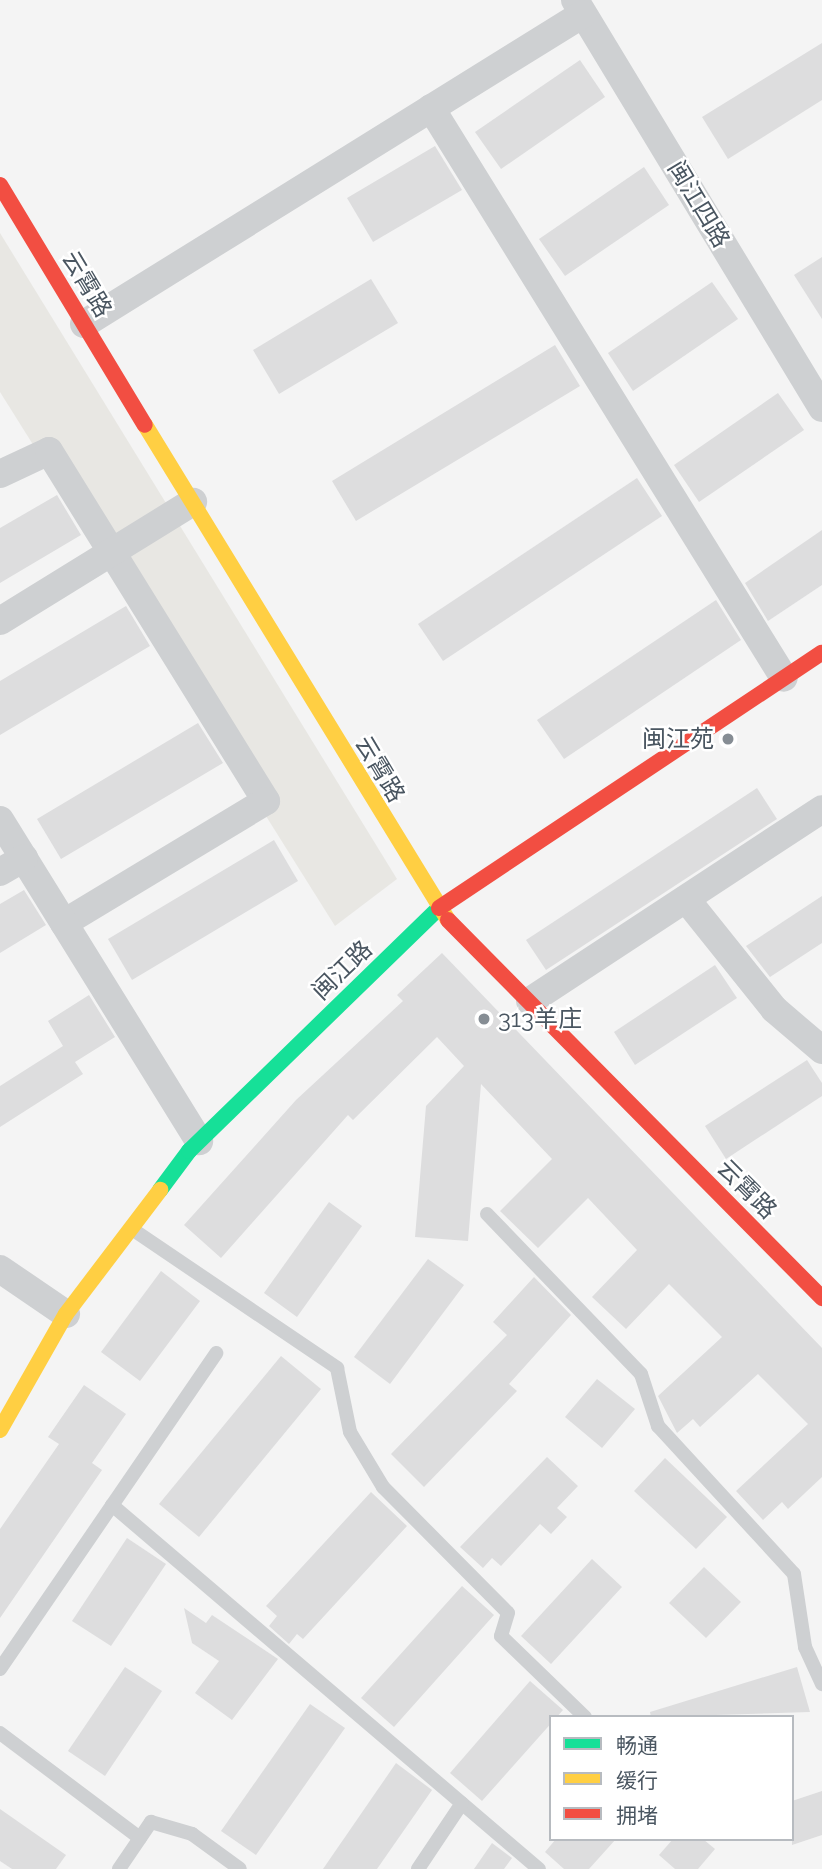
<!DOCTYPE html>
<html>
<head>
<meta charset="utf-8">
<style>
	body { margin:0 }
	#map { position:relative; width:822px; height:1869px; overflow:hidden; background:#f4f4f4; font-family:Raleway,"Noto Sans SC",sans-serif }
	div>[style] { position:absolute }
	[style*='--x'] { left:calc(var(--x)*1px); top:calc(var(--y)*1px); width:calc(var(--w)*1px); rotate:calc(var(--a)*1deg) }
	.commercial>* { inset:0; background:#e8e7e3 }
	.building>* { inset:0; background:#ddddde }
	.lane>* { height:14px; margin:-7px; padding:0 7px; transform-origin:7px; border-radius:7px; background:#ced0d2 }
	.street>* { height:28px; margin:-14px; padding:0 14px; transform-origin:14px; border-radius:14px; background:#ced0d2 }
	.fast>* { height:16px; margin:-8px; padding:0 8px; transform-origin:8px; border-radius:8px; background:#16e098 }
	.slow>* { height:16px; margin:-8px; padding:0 8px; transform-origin:8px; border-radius:8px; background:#ffcf43 }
	.jam>* { height:16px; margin:-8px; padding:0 8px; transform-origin:8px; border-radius:8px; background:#f24e42 }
	.dots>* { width:19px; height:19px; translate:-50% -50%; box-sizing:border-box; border:4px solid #fff; border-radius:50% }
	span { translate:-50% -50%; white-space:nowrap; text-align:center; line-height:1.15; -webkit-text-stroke:5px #fff; paint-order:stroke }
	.street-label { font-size:24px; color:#4a5661 }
	.poi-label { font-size:24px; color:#4a5661 }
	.right { translate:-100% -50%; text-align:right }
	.left { translate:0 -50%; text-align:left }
	.legend { position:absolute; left:549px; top:1715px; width:245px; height:126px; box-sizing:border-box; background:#fff; border:2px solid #b7bbc0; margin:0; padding:9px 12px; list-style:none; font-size:21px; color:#4a5661 }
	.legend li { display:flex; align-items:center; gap:14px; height:35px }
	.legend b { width:35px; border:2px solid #b7bbc0 }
</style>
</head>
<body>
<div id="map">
	<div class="commercial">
		<i style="clip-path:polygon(0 233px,397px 879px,335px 926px,0 392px)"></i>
	</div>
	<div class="building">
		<i style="clip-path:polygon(822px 43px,822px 100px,728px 159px,702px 117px)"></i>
		<i style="clip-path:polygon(580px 60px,605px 97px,501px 169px,475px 132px)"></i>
		<i style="clip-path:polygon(435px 146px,462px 190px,373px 242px,347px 198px)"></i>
		<i style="clip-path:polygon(644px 167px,669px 205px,565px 276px,539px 239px)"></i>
		<i style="clip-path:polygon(822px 257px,822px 319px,794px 275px)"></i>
		<i style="clip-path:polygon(371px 279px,398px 323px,279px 394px,253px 350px)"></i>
		<i style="clip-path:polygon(712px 282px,738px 319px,633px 391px,608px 353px)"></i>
		<i style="clip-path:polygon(555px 345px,580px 386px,356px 521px,332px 481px)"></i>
		<i style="clip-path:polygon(778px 393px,804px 430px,699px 502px,674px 465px)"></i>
		<i style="clip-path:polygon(637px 478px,662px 516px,443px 661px,418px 624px)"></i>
		<i style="clip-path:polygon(57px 495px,81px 535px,0 583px,0 528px)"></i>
		<i style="clip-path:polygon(822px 530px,822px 585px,768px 621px,745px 583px)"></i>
		<i style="clip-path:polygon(716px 600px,741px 640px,564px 759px,537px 720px)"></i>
		<i style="clip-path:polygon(126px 606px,150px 646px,0 735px,0 681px)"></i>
		<i style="clip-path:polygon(198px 723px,223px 763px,61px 859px,37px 819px)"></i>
		<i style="clip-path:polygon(757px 788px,777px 819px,546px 970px,526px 940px)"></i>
		<i style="clip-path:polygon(274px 840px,298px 881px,132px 980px,108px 939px)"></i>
		<i style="clip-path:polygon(24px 890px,46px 925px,0 953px,0 904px)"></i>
		<i style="clip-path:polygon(822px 896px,822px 943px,770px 977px,746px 946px)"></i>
		<i style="clip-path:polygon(442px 953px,822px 1348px,822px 1477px,788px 1509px,782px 1502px,763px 1520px,736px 1491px,808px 1424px,758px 1374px,700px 1427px,693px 1419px,677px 1433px,658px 1396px,722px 1337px,669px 1284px,626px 1329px,592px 1297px,637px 1250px,588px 1198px,538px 1248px,500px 1211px,552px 1159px,481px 1084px,468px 1241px,415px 1237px,426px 1106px,464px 1066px,437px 1037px,353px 1120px,348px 1115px,221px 1258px,184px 1225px,296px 1100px,403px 1001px,397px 995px)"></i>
		<i style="clip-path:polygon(715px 965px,737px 998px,635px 1065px,614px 1032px)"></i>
		<i style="clip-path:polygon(89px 995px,115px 1037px,75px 1062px,83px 1074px,0 1127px,0 1086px,63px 1046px,48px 1021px)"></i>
		<i style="clip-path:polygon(807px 1060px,822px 1083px,822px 1096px,726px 1159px,705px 1126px)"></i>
		<i style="clip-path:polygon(329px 1202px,362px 1226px,297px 1317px,264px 1293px)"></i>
		<i style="clip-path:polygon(428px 1259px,464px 1285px,390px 1384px,354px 1357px)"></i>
		<i style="clip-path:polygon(161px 1271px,200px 1301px,140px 1381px,101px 1352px)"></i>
		<i style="clip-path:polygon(534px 1277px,571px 1315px,509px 1384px,517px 1391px,424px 1487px,391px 1454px,507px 1335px,493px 1322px)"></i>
		<i style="clip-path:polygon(281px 1356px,321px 1389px,199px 1537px,159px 1504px)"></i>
		<i style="clip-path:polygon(597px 1379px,635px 1409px,602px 1448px,565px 1417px)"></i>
		<i style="clip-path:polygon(84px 1385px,126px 1414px,92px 1463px,102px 1470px,0 1618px,0 1529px,59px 1444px,48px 1437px)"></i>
		<i style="clip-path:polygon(547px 1457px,578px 1486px,557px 1508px,567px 1517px,551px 1534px,540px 1524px,501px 1566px,492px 1558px,483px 1568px,460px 1547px)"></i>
		<i style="clip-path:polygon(665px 1458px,727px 1517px,696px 1549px,634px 1491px)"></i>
		<i style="clip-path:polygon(371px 1492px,407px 1526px,303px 1639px,297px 1634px,289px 1644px,269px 1626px,277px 1616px,266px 1606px)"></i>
		<i style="clip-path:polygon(127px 1538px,166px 1564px,111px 1646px,72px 1621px)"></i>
		<i style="clip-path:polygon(592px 1559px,622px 1587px,551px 1664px,521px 1636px)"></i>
		<i style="clip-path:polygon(704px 1567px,741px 1602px,706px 1638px,669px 1603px)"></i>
		<i style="clip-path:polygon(462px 1586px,494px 1615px,394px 1727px,361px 1698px)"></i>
		<i style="clip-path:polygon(184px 1608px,206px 1623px,212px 1615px,278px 1659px,232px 1720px,195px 1693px,219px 1661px,192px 1643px)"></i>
		<i style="clip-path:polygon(125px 1667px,162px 1691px,105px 1776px,68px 1751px)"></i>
		<i style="clip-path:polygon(797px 1667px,810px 1712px,651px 1717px,650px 1712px)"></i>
		<i style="clip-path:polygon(530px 1681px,563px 1710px,482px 1801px,450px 1773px)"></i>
		<i style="clip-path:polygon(310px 1704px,345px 1728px,256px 1855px,221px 1831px)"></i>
		<i style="clip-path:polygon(396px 1763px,432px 1790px,377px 1869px,323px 1869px)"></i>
		<i style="clip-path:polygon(822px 1791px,822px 1835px,792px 1845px,792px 1801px)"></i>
		<i style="clip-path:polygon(0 1809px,66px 1855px,56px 1869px,12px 1869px,0 1861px)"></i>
		<i style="clip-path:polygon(556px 1839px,616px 1839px,589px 1869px,564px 1869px,545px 1852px)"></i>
		<i style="clip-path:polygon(673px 1839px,703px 1839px,715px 1849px,698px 1869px,675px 1869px,659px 1855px)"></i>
		<i style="clip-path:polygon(492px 1843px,512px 1858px,504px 1869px,474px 1869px)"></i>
	</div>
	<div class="lane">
		<i style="--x:487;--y:1214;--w:222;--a:46.1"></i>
		<i style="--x:641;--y:1374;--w:55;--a:71.9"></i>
		<i style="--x:658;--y:1426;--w:201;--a:47.4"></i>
		<i style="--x:794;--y:1574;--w:74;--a:81.4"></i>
		<i style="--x:805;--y:1647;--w:41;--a:65.3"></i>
		<i style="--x:132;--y:1229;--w:248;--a:34.1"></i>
		<i style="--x:337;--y:1368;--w:65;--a:78.5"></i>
		<i style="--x:350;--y:1432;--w:64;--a:59"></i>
		<i style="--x:383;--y:1487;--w:177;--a:45.2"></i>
		<i style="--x:508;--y:1613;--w:24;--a:107"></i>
		<i style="--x:501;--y:1636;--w:117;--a:44"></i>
		<i style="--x:112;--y:1505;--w:561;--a:40.45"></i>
		<i style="--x:0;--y:1669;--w:383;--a:-55.6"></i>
		<i style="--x:0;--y:1733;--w:175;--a:36.9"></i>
		<i style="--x:119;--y:1869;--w:57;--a:-55.8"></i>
		<i style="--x:151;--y:1822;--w:43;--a:16.3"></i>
		<i style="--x:192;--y:1834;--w:59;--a:36.1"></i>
		<i style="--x:418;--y:1869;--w:79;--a:-56.3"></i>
	</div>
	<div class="street">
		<i style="--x:575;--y:0;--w:477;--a:58.8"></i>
		<i style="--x:431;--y:108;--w:670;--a:58.23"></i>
		<i style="--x:84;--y:324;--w:587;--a:-31.85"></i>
		<i style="--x:0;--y:474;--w:54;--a:-25.1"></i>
		<i style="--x:49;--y:451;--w:412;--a:58.2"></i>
		<i style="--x:266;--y:801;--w:236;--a:148.9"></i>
		<i style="--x:0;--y:621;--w:227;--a:-31.7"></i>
		<i style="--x:0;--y:820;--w:378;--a:58.2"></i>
		<i style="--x:0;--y:872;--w:28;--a:-30"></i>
		<i style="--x:686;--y:899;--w:141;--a:51.3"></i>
		<i style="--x:774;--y:1009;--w:63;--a:40.5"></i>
		<i style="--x:530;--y:1001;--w:349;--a:-33.3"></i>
		<i style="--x:0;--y:1269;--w:80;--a:34.3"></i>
	</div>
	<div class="fast">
		<i style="--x:160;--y:1190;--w:49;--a:-53.4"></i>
		<i style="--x:189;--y:1151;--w:349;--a:-44.2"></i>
	</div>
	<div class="slow">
		<i style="--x:145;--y:425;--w:580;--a:58.53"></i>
		<i style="--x:0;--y:1430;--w:133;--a:-60.4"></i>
		<i style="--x:66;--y:1314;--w:156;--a:-52.8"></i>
	</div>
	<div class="jam">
		<i style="--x:0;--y:185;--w:280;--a:58.9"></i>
		<i style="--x:439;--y:908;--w:460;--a:-33.7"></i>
		<i style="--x:448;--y:920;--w:532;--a:45.3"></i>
	</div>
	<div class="dots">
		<i style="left:728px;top:739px;background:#868d94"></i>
		<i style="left:484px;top:1019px;background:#868d94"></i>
	</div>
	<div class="street-label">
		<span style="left:699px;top:204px;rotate:59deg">闽江四路</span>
		<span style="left:87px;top:284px;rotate:59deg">云霄路</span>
		<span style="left:380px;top:769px;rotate:59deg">云霄路</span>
		<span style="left:342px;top:970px;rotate:-44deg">闽江路</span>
		<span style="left:747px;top:1189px;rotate:45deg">云霄路</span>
	</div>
	<div class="poi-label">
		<span class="right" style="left:714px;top:739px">闽江苑</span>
		<span class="left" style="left:498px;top:1019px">313羊庄</span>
	</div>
	<ul class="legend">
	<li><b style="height:9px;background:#16e098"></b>畅通</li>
	<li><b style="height:9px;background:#ffcf43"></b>缓行</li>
	<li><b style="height:9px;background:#f24e42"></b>拥堵</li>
	</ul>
</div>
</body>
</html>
